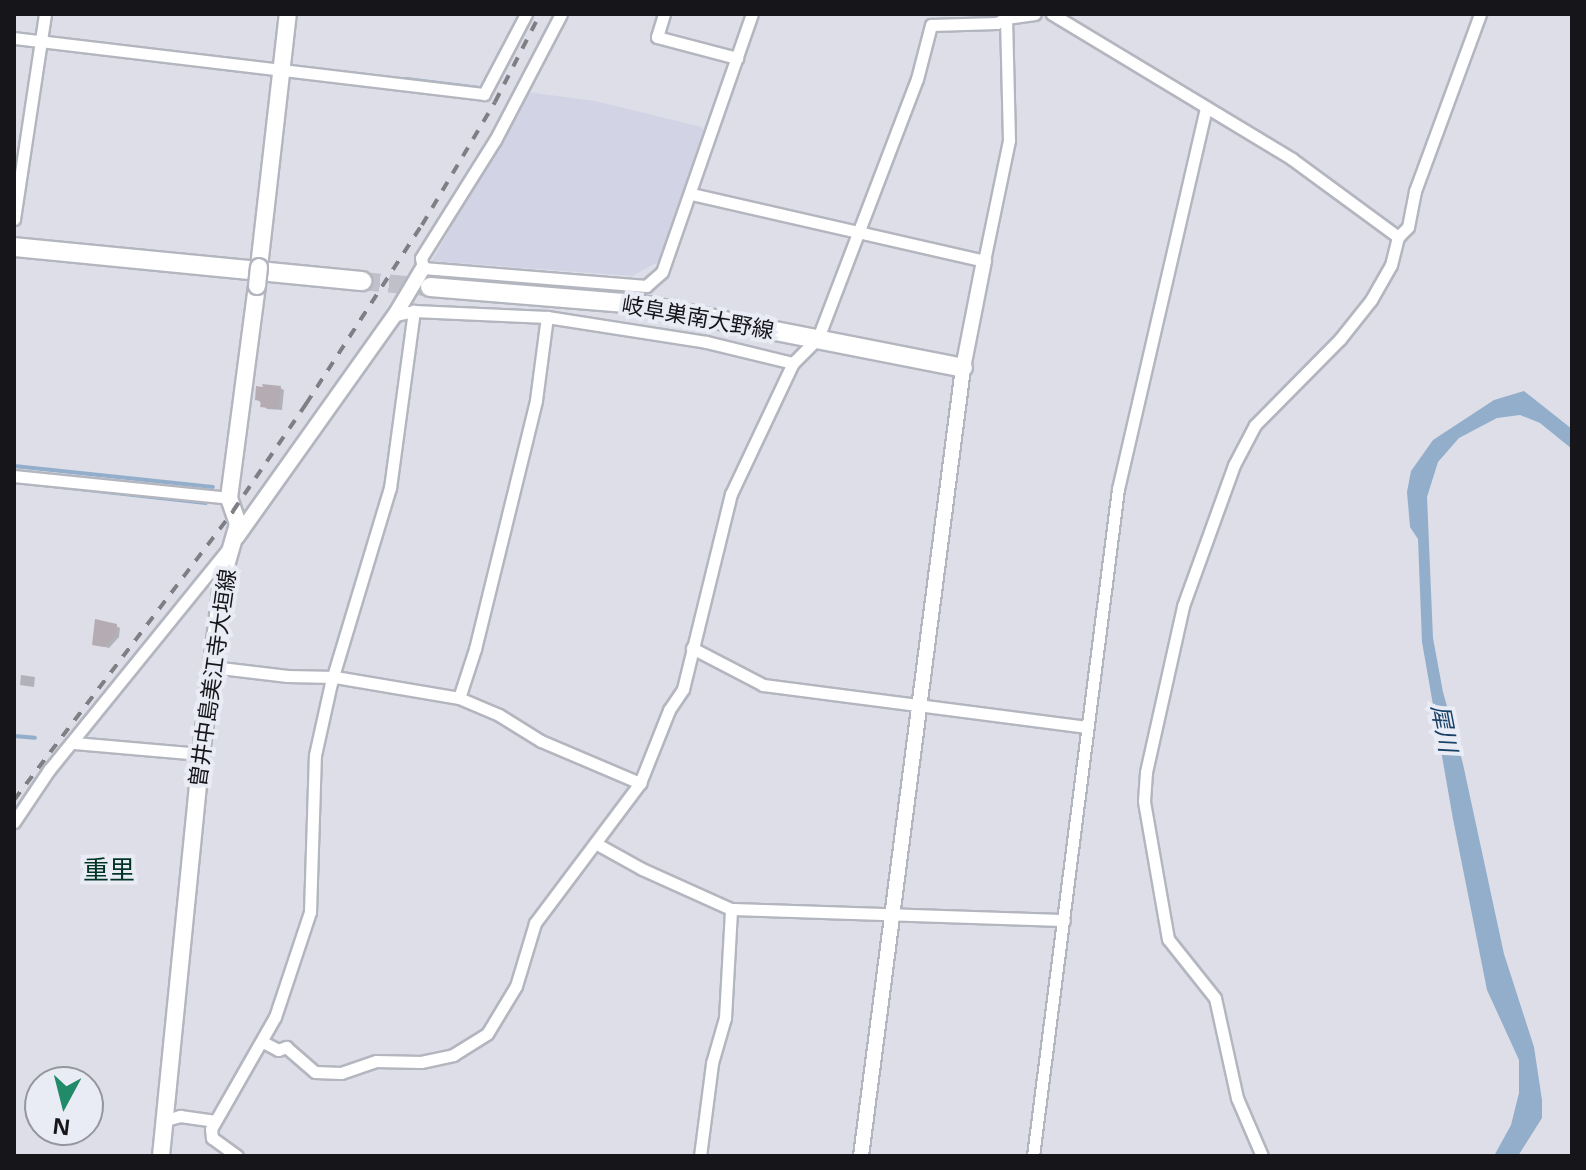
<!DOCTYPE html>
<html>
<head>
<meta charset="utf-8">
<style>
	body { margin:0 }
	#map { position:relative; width:1586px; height:1170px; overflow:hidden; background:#dddee8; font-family:"Noto Sans","Noto Sans JP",sans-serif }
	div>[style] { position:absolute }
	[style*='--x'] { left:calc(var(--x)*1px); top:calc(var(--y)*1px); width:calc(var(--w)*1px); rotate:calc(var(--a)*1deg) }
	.built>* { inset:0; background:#d2d4e5 }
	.water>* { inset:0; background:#93aecb }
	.shadow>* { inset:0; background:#0003 }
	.stream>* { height:4px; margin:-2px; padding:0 2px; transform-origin:2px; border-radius:2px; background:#93aecb }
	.building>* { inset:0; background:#b4acb2 }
	.primary-tunnel>* { height:18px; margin-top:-9px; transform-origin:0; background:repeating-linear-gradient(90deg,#bfc0c9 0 18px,transparent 0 27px) }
	.roads { filter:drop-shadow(2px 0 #b4b6bf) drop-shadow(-2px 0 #b4b6bf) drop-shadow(0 2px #b4b6bf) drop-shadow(0 -2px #b4b6bf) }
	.minor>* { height:11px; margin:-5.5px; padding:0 5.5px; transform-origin:5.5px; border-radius:5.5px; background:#fff }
	.tertiary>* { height:14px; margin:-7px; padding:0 7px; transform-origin:7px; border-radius:7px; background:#fff }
	.secondary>* { height:16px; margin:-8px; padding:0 8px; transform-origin:8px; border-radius:8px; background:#fff }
	.primary>* { height:18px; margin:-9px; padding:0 9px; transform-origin:9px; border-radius:9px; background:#fff }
	.rail>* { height:4px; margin-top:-2px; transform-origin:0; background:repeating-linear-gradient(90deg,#7e7e85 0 10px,transparent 0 20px) }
	.bridges { filter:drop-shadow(2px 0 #b4b6bf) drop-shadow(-2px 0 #b4b6bf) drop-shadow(0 2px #b4b6bf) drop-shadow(0 -2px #b4b6bf) }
	.secondary-bridge>* { height:16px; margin:-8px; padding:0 8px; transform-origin:8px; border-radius:8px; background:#fff }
	span { translate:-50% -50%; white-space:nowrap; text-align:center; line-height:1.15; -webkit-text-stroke:8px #eaecf5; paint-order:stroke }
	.street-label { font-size:22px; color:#16161a }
	.water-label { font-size:24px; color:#194269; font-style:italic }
	.quarter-label { font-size:26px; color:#003424 }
	.frame { position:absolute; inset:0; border:16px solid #16161a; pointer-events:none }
	.north { position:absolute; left:24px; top:1066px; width:80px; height:80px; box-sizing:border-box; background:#eaecf5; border:2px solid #95969d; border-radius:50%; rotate:187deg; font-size:22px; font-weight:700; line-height:32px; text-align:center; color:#16161a }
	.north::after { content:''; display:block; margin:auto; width:28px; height:36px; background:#218b69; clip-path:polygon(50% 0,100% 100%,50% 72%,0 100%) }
</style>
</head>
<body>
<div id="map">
	<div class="built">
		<i style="clip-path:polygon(527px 92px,595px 101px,702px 127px,704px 131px,658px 262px,632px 276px,432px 261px)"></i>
	</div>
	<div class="water">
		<i style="clip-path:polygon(1524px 391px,1572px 429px,1572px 449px,1540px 423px,1520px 415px,1497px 418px,1459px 438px,1438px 462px,1427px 497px,1433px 638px,1443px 692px,1463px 764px,1504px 954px,1534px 1047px,1542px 1100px,1542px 1118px,1518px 1156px,1494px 1156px,1511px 1125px,1519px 1093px,1519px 1060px,1487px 990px,1453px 819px,1422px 642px,1418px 539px,1410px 527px,1407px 492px,1411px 471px,1433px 440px,1494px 400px)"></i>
	</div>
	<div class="shadow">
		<i style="clip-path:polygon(280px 388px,284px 390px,282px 410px,267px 409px,257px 399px)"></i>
		<i style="clip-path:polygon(116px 626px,120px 628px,119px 637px,109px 648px,94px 644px)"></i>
		<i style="clip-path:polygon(21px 675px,35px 677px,34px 687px,20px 685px)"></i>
	</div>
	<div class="stream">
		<i style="--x:406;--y:79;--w:74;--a:7"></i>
		<i style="--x:14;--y:466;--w:200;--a:6"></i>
		<i style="--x:25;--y:483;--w:182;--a:6.3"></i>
		<i style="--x:14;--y:736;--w:21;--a:5"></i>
	</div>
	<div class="building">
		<i style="clip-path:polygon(262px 384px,281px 386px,278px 409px,260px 407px,261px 401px,255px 400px,256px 386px,263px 387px)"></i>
		<i style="clip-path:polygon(95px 619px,117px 624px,116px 635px,104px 647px,92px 645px)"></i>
	</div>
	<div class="primary-tunnel">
		<i style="--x:362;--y:281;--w:65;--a:5.3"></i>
	</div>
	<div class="roads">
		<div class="minor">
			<i style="--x:561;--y:14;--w:142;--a:117.6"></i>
			<i style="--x:495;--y:140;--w:139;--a:122.1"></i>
			<i style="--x:421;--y:258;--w:10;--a:79"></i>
			<i style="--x:423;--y:268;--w:224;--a:4.6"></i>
			<i style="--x:646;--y:286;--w:21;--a:-41"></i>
			<i style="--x:662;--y:272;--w:273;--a:-70.8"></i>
			<i style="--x:664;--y:14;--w:24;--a:107"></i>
			<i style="--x:657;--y:37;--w:83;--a:14.7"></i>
			<i style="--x:1052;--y:14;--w:280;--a:31.1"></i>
			<i style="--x:1292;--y:159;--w:132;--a:36.3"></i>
			<i style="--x:14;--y:38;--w:473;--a:6.8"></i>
			<i style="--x:484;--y:94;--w:90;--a:-62.3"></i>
			<i style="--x:692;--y:194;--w:300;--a:12.9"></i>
			<i style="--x:984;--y:261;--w:124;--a:-78.3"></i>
			<i style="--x:1009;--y:140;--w:122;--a:-91.4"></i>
			<i style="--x:14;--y:219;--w:207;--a:-81.4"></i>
			<i style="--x:395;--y:315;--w:19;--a:-12"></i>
			<i style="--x:414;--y:311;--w:133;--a:2.6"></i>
			<i style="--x:547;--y:317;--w:161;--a:8.9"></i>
			<i style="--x:706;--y:342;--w:89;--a:13.6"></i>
			<i style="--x:14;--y:476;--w:216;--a:5.8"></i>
			<i style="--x:692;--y:648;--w:80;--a:27.5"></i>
			<i style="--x:763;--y:685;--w:327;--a:7.4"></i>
			<i style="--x:212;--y:667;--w:76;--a:6.8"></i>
			<i style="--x:287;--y:676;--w:48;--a:1.2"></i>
			<i style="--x:335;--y:677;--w:126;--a:9.6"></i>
			<i style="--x:459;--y:698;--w:43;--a:23"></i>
			<i style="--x:499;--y:715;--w:49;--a:31.8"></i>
			<i style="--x:541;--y:741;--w:108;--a:23"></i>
			<i style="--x:459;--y:698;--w:52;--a:-71.9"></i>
			<i style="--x:475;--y:649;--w:256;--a:-76.2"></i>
			<i style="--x:536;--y:400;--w:84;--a:-82.5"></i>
			<i style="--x:74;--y:743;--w:127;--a:5"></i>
			<i style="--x:14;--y:822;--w:63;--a:-56.1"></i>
			<i style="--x:49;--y:770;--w:284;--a:-51"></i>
			<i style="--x:597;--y:844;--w:51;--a:29.1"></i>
			<i style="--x:642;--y:869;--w:98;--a:24.2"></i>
			<i style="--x:731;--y:909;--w:333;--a:1.9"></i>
			<i style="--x:263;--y:1042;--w:17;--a:28"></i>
			<i style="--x:278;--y:1050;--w:9;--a:-21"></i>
			<i style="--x:286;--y:1047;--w:38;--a:41"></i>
			<i style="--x:315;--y:1072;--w:26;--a:2"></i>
			<i style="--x:341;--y:1073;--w:37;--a:-19"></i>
			<i style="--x:376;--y:1061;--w:45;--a:1.3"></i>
			<i style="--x:421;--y:1062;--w:33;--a:-12"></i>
			<i style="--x:453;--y:1055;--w:40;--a:-32"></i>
			<i style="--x:487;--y:1034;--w:56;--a:-58.9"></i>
			<i style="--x:516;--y:986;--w:66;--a:-73.2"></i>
			<i style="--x:535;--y:923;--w:175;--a:-53.1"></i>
			<i style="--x:640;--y:783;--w:79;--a:-68.3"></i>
			<i style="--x:669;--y:710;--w:25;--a:-56"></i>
			<i style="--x:683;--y:689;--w:201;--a:-76.2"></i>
			<i style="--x:731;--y:494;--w:145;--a:-64.7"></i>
			<i style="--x:793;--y:363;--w:35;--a:-45"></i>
			<i style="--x:818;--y:338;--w:277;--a:-69.1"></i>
			<i style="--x:917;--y:79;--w:56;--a:-75.5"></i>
			<i style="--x:931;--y:25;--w:66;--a:-1.7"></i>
			<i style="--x:997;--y:23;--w:10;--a:-29"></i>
			<i style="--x:1006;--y:18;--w:29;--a:-8"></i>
			<i style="--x:166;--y:1120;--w:15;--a:-16"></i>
			<i style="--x:180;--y:1116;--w:34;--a:8"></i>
			<i style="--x:237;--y:1156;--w:31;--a:-144"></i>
			<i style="--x:212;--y:1138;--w:9;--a:-96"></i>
			<i style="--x:211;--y:1129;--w:129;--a:-60.3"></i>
			<i style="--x:275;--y:1017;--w:111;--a:-71.6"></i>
			<i style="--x:310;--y:912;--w:157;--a:-88.2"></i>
			<i style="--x:315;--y:755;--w:74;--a:-77.5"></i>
			<i style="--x:331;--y:683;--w:204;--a:-73.2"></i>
			<i style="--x:390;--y:488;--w:179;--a:-82.3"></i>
			<i style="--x:700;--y:1156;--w:94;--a:-82.6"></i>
			<i style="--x:712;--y:1063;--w:47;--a:-73.9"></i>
			<i style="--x:725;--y:1018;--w:109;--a:-86.8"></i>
			<i style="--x:1033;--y:1156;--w:672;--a:-82.74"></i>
			<i style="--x:1118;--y:489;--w:390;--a:-77"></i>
			<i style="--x:1262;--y:1156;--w:63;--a:-113.3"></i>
			<i style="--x:1237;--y:1098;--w:102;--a:-102.4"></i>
			<i style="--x:1215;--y:998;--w:75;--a:-128.5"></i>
			<i style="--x:1168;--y:939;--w:140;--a:-99.9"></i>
			<i style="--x:1144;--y:801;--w:29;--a:-86"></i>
			<i style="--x:1146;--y:772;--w:170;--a:-77.4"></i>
			<i style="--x:1183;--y:606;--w:150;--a:-70.1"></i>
			<i style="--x:1234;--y:465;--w:45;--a:-62.3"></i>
			<i style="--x:1255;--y:425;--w:121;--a:-45.3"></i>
			<i style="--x:1340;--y:339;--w:50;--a:-51.5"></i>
			<i style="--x:1371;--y:300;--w:40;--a:-60.3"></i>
			<i style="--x:1391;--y:265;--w:29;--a:-76"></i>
			<i style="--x:1398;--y:237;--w:14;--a:-45"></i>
			<i style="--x:1408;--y:227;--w:37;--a:-79"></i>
			<i style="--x:1415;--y:191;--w:189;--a:-69.8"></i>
		</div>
		<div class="tertiary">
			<i style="--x:237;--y:537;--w:272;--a:-54.6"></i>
			<i style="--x:395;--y:315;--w:55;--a:-59.2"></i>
			<i style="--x:861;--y:1156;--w:795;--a:-82.62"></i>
			<i style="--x:963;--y:368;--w:109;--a:-78.9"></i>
		</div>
		<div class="secondary">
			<i style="--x:259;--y:267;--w:255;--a:-83.5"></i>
			<i style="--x:161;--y:1156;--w:404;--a:-84.3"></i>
			<i style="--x:201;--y:754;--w:179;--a:-83"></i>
			<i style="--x:223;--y:576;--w:54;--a:-73.9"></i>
			<i style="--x:238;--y:524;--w:28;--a:-109"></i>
			<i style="--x:229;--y:498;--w:214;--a:-82.5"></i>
		</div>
		<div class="primary">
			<i style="--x:14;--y:247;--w:350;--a:5.6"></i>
			<i style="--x:430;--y:287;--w:209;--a:4.7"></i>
			<i style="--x:638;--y:304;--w:331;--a:11.1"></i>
		</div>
	</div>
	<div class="rail">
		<i style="--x:14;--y:800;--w:363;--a:-52.8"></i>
		<i style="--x:233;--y:511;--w:130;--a:-55.7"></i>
		<i style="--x:306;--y:404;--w:213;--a:-57.1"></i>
		<i style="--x:422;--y:225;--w:143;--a:-59.3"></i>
		<i style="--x:495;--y:102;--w:99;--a:-62.9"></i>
	</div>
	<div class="bridges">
		<div class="secondary-bridge">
			<i style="--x:257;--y:286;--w:19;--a:-84"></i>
		</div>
	</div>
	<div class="street-label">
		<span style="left:698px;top:317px;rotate:10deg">岐阜巣南大野線</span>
		<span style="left:212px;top:678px;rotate:-82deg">曽井中島美江寺大垣線</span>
	</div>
	<div class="water-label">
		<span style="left:1445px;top:728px;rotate:79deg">犀川</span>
	</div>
	<div class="quarter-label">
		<span style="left:109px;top:870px">重里</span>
	</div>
	<div class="frame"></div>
	<div class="north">N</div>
</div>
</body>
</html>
